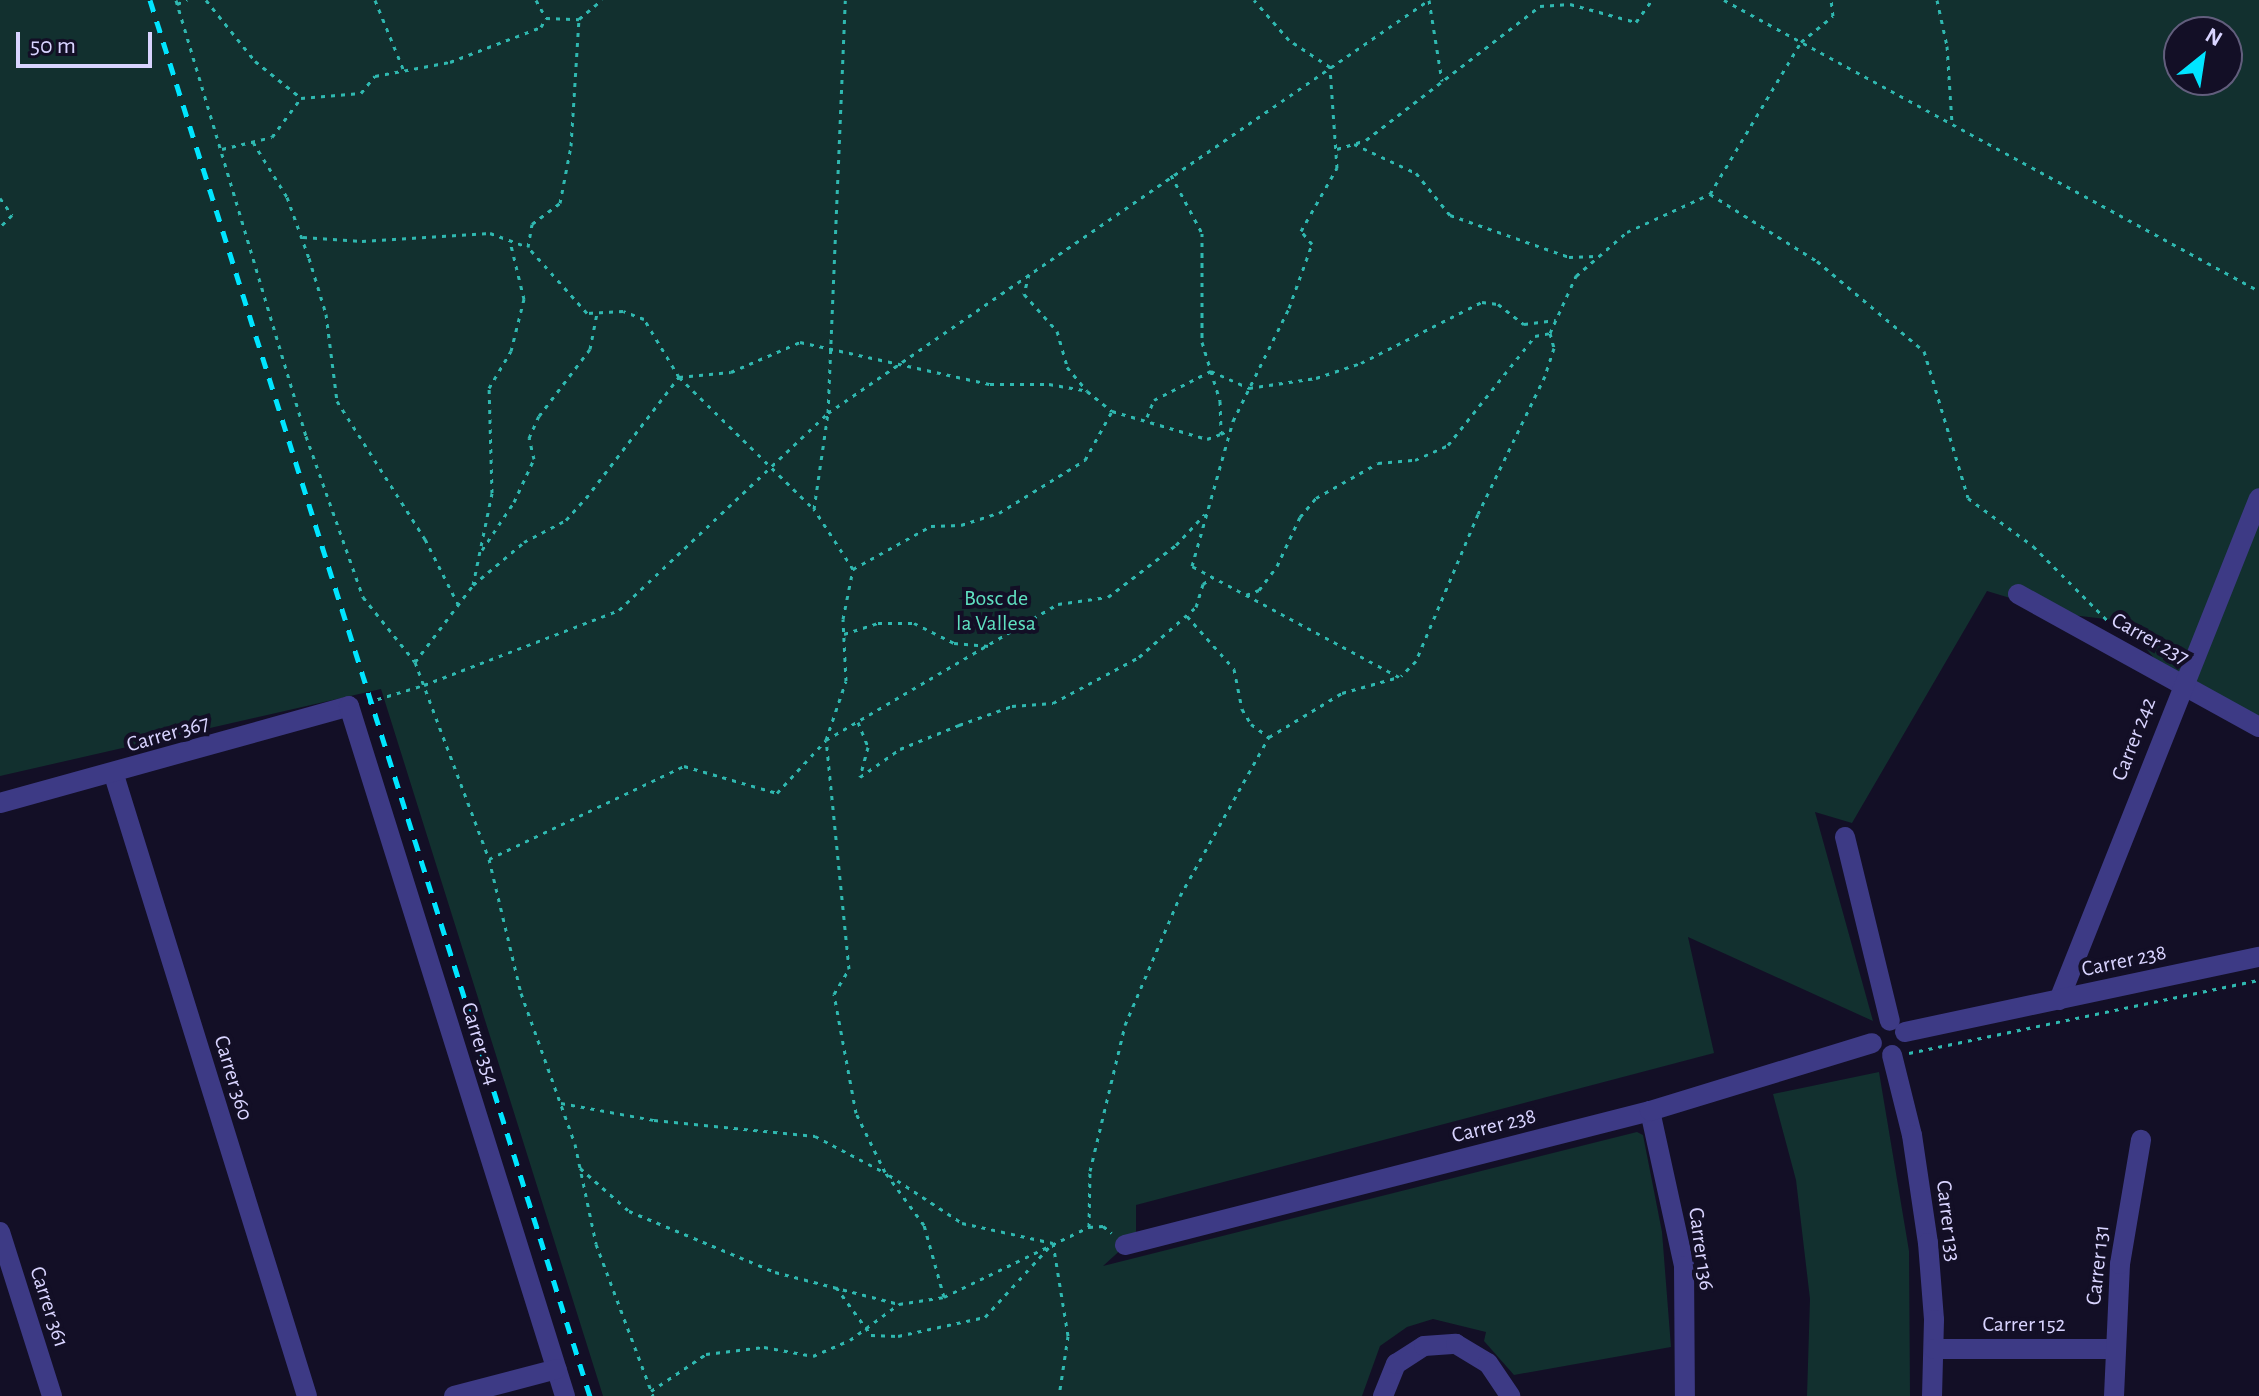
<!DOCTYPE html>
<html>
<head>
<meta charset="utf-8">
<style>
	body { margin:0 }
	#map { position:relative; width:2259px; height:1396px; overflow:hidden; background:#130f26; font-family:"Alegreya Sans",sans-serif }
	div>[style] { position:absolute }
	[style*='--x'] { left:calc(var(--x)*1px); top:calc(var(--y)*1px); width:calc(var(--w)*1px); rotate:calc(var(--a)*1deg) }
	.green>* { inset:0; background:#12302f }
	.path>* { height:3px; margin-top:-1.5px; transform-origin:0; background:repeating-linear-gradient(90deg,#2fb8b0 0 4px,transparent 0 10px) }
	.minor>* { height:20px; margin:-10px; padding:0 10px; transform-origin:10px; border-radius:10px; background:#3d3a85 }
	.rail>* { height:5px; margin-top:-2.5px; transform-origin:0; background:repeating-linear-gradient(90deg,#00e5ff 0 12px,transparent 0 22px) }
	span { translate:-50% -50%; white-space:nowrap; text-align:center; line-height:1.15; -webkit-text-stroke:8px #130f26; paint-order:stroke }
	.park-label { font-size:22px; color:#5fe0c0 }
	.street-label { font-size:22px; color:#d9d4ff }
	.north { position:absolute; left:2163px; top:16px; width:80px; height:80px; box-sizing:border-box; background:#130f26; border:2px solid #625e7d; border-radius:50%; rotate:30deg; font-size:22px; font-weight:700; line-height:32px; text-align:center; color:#d9d4ff }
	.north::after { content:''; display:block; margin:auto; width:28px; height:36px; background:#00e5ff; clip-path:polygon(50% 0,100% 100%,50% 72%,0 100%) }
	.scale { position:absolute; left:16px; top:32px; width:136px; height:36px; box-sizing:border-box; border:4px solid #d9d4ff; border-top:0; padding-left:10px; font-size:24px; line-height:28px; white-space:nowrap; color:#d9d4ff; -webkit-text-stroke:6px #130f26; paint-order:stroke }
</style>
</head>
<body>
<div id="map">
	<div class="green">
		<i style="clip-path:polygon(evenodd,0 0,2259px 0,2259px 726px,2169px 676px,2123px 621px,2063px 614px,1987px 591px,1852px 823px,1815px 812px,1873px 1021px,1688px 937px,1714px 1053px,1136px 1205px,1136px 1236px,1103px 1266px,1637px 1132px,1643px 1135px,1662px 1232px,1671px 1347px,1514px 1375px,1484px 1341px,1486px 1332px,1433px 1319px,1407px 1327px,1380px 1346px,1362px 1396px,603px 1396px,381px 689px,0 776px,0 0,2179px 32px,2227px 32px,2227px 80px,2179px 80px,2179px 32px)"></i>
		<i style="clip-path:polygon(1879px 1072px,1909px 1251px,1910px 1396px,1807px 1396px,1810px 1299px,1796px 1180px,1773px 1094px)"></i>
	</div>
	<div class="path">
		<i style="--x:176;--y:0;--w:455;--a:73.4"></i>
		<i style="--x:306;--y:436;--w:171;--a:70.5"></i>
		<i style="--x:363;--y:597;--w:83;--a:51.3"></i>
		<i style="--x:415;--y:662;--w:210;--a:69.4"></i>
		<i style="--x:489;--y:859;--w:138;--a:76.6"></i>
		<i style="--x:521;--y:993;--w:160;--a:70.3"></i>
		<i style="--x:575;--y:1144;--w:102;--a:78.1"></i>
		<i style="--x:596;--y:1244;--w:162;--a:69.4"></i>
		<i style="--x:206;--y:0;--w:78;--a:51.2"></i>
		<i style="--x:255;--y:61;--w:58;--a:38.7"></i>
		<i style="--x:375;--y:0;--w:77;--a:67.8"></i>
		<i style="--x:536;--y:0;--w:21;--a:61"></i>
		<i style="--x:1724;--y:0;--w:609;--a:28.54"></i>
		<i style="--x:1937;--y:0;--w:47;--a:77.7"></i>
		<i style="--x:1947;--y:46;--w:77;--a:86.3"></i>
		<i style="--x:177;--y:4;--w:11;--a:-22"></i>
		<i style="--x:253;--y:142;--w:65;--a:58.3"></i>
		<i style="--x:287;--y:197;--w:65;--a:70.2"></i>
		<i style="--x:309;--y:258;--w:59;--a:73.1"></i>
		<i style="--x:326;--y:314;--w:88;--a:82.8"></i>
		<i style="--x:337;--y:401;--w:164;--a:57.5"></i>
		<i style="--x:425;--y:539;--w:73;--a:63.1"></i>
		<i style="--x:1354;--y:144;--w:68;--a:25.1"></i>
		<i style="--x:1416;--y:173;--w:54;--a:51"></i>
		<i style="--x:1450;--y:215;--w:126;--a:19.4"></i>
		<i style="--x:1569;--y:257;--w:27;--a:-2"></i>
		<i style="--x:222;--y:149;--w:51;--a:-13.5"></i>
		<i style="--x:272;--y:137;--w:49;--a:-53.4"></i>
		<i style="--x:301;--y:98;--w:60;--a:-4.8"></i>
		<i style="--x:361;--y:93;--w:22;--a:-51"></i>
		<i style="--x:375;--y:76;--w:76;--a:-10.6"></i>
		<i style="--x:450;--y:62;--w:97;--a:-21"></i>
		<i style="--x:541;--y:27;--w:10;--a:-61"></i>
		<i style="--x:546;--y:18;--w:33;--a:2"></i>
		<i style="--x:579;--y:19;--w:30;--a:-40"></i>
		<i style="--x:1337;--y:149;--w:30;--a:-17"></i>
		<i style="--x:1366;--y:140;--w:220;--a:-37.6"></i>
		<i style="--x:1540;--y:6;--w:30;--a:-4"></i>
		<i style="--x:1570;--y:4;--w:68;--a:15.3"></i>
		<i style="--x:1636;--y:22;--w:27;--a:-54"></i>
		<i style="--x:1171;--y:175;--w:66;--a:61.9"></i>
		<i style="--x:1202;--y:233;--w:109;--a:90"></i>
		<i style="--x:1202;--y:342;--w:62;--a:73"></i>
		<i style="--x:1220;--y:401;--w:33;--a:88"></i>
		<i style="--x:1221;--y:434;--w:10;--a:-24"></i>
		<i style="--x:1710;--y:194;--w:126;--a:32.1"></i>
		<i style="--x:1817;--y:261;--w:140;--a:40.1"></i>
		<i style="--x:1924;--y:351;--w:153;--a:73.3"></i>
		<i style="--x:1968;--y:498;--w:81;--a:36.4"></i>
		<i style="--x:2033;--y:546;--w:105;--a:45"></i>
		<i style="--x:0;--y:198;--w:21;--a:55"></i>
		<i style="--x:12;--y:215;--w:17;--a:135"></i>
		<i style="--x:303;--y:237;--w:59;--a:3.9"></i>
		<i style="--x:362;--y:241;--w:128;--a:-3.6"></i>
		<i style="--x:490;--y:233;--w:40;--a:20.2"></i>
		<i style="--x:1029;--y:274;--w:21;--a:104"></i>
		<i style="--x:1024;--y:294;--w:50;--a:48.3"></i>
		<i style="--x:1057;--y:331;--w:37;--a:74"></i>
		<i style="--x:1067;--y:367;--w:31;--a:50"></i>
		<i style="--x:1087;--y:391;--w:32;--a:39"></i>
		<i style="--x:1112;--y:411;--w:99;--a:16.4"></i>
		<i style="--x:1207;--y:439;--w:15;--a:-20"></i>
		<i style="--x:1550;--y:333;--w:63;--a:-65.5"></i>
		<i style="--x:1576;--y:276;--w:67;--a:-40.8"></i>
		<i style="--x:1627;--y:232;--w:91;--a:-24.6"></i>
		<i style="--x:1710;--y:194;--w:177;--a:-59.1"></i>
		<i style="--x:1801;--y:42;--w:41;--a:-39.1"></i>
		<i style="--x:1833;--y:16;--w:16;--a:-97"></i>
		<i style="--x:679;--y:377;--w:52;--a:-5.5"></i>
		<i style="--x:731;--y:372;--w:75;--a:-23.5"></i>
		<i style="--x:800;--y:342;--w:195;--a:12.5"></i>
		<i style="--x:990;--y:384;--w:59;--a:0"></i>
		<i style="--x:1049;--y:384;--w:39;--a:10"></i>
		<i style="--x:679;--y:377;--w:189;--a:44.4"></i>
		<i style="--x:1147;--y:417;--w:18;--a:-68"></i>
		<i style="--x:1154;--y:400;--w:64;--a:-27"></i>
		<i style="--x:1211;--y:371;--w:42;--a:24.1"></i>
		<i style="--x:1249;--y:388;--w:68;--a:-8.5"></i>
		<i style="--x:1316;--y:378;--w:47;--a:-18.4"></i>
		<i style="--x:1361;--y:363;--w:136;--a:-26.8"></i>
		<i style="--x:1482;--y:302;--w:16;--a:7"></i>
		<i style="--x:1498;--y:304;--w:33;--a:38"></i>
		<i style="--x:1524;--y:324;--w:32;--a:-7"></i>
		<i style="--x:482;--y:550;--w:58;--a:-56.3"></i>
		<i style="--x:514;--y:502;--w:47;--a:-65.1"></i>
		<i style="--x:534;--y:459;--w:22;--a:-103"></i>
		<i style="--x:529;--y:438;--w:24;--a:-66"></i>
		<i style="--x:539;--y:416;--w:84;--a:-52.7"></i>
		<i style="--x:590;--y:349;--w:37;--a:-79"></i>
		<i style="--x:853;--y:569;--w:72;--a:-123"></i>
		<i style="--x:814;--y:509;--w:97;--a:-81.7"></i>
		<i style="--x:828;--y:413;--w:729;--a:-34.5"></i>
		<i style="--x:1429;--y:0;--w:82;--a:80.9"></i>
		<i style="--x:473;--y:585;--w:94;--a:-78.3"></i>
		<i style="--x:492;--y:493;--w:105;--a:-91.6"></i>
		<i style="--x:489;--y:388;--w:43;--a:-59.3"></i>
		<i style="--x:511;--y:351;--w:54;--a:-76"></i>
		<i style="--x:524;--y:299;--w:60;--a:-103.6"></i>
		<i style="--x:1246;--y:595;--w:14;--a:-21"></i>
		<i style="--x:1259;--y:590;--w:30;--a:-53"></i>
		<i style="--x:1277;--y:566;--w:54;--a:-64.9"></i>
		<i style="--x:1300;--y:517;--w:25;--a:-50"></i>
		<i style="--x:1316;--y:498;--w:71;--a:-29.4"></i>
		<i style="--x:1378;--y:463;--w:37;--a:-5"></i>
		<i style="--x:1415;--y:460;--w:36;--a:-24"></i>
		<i style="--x:1448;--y:445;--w:139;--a:-51.4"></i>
		<i style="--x:1535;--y:336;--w:15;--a:-11"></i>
		<i style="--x:1550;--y:333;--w:16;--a:75"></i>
		<i style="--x:1554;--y:348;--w:29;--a:108"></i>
		<i style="--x:1545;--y:376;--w:153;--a:115.9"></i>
		<i style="--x:1478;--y:514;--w:160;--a:112.9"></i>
		<i style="--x:1416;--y:661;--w:21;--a:135"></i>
		<i style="--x:1187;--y:616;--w:71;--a:48.4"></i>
		<i style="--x:1234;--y:669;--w:41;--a:78.7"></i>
		<i style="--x:1242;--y:709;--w:17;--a:59"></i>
		<i style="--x:1251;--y:724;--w:22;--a:36"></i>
		<i style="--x:844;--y:634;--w:36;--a:-18"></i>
		<i style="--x:878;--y:623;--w:36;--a:0"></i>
		<i style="--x:914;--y:623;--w:45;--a:26.6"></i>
		<i style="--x:954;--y:643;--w:38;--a:5"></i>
		<i style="--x:415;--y:662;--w:96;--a:-53"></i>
		<i style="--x:473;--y:585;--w:67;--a:-40.1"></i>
		<i style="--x:524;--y:542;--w:47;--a:-27.6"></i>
		<i style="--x:566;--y:520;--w:30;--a:-48"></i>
		<i style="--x:586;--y:498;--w:153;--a:-52.5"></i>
		<i style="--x:679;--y:377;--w:68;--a:-121.1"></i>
		<i style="--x:644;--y:319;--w:22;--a:-159"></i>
		<i style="--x:623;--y:311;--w:36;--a:177"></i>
		<i style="--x:587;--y:313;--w:89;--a:-131.8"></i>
		<i style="--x:528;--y:247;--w:23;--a:-80"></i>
		<i style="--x:532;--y:224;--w:35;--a:-37"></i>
		<i style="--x:560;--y:203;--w:58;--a:-79.1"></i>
		<i style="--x:571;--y:146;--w:127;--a:-86.4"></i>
		<i style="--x:368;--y:702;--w:59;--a:-16.9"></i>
		<i style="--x:424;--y:685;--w:209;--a:-21"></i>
		<i style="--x:619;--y:610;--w:287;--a:-43.3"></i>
		<i style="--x:828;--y:413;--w:413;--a:-87.6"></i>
		<i style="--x:858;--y:722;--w:27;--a:68"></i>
		<i style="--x:868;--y:747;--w:31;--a:105"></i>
		<i style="--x:860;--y:777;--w:49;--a:-35"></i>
		<i style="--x:900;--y:749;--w:64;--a:-22.1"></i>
		<i style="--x:959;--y:725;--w:56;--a:-19.7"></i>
		<i style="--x:1012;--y:706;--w:41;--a:-4.2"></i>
		<i style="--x:1053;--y:703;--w:98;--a:-28.1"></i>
		<i style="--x:1139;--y:657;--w:76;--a:-41.3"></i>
		<i style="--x:1196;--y:607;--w:24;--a:-73"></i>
		<i style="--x:1203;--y:584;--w:12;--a:-35"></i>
		<i style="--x:489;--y:859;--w:216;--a:-25.5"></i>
		<i style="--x:684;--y:766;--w:97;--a:16.2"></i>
		<i style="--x:777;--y:793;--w:72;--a:-47.2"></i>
		<i style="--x:826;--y:740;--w:269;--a:-30.4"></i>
		<i style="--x:1058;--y:604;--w:50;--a:-8"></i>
		<i style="--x:1108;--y:597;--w:86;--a:-37.4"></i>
		<i style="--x:1176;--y:545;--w:42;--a:-46.9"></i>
		<i style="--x:1909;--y:1053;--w:358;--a:-11.8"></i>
		<i style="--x:561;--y:1103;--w:95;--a:10.4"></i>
		<i style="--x:654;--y:1120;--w:162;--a:5.7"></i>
		<i style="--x:815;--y:1136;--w:76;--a:27.6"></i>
		<i style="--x:580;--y:1168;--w:65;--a:41.3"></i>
		<i style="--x:629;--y:1211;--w:158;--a:22.7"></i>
		<i style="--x:775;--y:1272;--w:128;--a:14.5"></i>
		<i style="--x:889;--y:1175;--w:87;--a:33.3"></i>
		<i style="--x:962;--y:1223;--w:93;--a:12.4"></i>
		<i style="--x:1089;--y:1227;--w:56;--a:-89"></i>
		<i style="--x:1090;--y:1171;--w:150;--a:-76.5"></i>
		<i style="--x:1125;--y:1025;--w:140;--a:-66.9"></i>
		<i style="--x:1180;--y:896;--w:182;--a:-60.8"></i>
		<i style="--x:1269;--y:737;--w:85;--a:-31.1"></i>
		<i style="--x:1342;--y:693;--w:59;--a:-15.7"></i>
		<i style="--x:1399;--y:677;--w:235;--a:-151.8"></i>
		<i style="--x:1192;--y:566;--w:151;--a:-74.2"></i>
		<i style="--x:1233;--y:421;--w:126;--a:-63.6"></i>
		<i style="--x:1289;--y:308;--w:68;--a:-70.2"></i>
		<i style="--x:1312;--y:244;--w:17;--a:-130"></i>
		<i style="--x:1301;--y:231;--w:73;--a:-60.3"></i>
		<i style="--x:1337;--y:168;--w:101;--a:-94"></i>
		<i style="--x:1330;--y:67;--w:49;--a:-146.6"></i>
		<i style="--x:1289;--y:40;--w:53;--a:-131.2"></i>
		<i style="--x:1053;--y:1243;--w:94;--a:80.8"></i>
		<i style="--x:1068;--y:1336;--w:61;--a:98.5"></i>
		<i style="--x:836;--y:1287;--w:59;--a:53.9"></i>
		<i style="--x:871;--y:1335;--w:27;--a:2"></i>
		<i style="--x:898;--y:1336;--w:89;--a:-12.3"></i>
		<i style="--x:985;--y:1317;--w:96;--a:-47.5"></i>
		<i style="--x:944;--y:1297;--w:75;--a:-105.5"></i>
		<i style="--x:924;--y:1225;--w:66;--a:-126.3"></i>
		<i style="--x:885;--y:1172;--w:66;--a:-116.2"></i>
		<i style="--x:856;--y:1113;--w:121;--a:-100.5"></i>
		<i style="--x:834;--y:994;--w:29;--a:-59"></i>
		<i style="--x:849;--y:969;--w:230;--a:-95.7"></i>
		<i style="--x:826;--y:740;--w:62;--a:-71.3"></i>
		<i style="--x:846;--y:681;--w:62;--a:-92.8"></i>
		<i style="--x:843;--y:619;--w:51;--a:-78.7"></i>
		<i style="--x:853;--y:569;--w:89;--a:-28.9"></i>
		<i style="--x:931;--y:526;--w:30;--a:-2"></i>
		<i style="--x:961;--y:525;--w:40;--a:-18"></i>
		<i style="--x:999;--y:513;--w:101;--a:-31.6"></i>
		<i style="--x:1085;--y:460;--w:56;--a:-61.1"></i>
		<i style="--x:651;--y:1391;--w:66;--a:-33.9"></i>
		<i style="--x:706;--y:1354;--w:58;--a:-6.9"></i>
		<i style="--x:764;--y:1347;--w:50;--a:10.4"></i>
		<i style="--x:813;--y:1356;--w:40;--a:-23.4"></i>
		<i style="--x:850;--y:1340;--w:61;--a:-36.3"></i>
		<i style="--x:899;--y:1304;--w:46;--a:-8.8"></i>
		<i style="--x:944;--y:1297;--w:161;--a:-25.8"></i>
		<i style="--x:1089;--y:1227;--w:14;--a:-4"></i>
		<i style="--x:1103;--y:1226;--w:11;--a:38"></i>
	</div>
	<div class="minor">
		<i style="--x:2018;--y:594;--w:275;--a:28.9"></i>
		<i style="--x:114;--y:775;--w:650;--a:72.74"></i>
		<i style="--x:0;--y:803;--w:362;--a:-15.5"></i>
		<i style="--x:349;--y:706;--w:723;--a:72.62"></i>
		<i style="--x:1845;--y:837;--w:189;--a:76.3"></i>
		<i style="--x:2059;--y:1000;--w:540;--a:-68.28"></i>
		<i style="--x:1905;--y:1032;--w:362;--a:-12"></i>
		<i style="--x:1892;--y:1055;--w:82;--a:76"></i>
		<i style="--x:1912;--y:1135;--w:109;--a:81.6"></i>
		<i style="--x:1928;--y:1243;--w:77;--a:85.5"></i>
		<i style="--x:1934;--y:1320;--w:76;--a:91.5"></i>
		<i style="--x:1650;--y:1111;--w:159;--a:77.6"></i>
		<i style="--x:1684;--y:1266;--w:130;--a:89.6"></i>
		<i style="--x:0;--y:1232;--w:172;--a:72.4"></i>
		<i style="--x:1125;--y:1245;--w:542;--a:-14.32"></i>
		<i style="--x:1650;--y:1111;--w:232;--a:-17"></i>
		<i style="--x:1934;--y:1349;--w:180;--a:0"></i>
		<i style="--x:454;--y:1396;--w:106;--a:-14.7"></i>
		<i style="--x:1383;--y:1396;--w:35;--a:-68"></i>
		<i style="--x:1396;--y:1364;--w:33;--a:-33"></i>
		<i style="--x:1424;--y:1346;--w:32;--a:-4"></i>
		<i style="--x:1456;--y:1344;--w:37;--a:31"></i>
		<i style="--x:1488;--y:1363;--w:40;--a:56"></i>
		<i style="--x:2114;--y:1396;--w:132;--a:-87.4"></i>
		<i style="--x:2120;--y:1264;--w:126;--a:-80.4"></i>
	</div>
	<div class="rail">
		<i style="--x:150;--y:0;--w:1464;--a:72.51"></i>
	</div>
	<div class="park-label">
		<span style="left:996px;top:611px">Bosc de<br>la Vallesa</span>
	</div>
	<div class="street-label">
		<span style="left:2150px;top:639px;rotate:29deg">Carrer 237</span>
		<span style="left:168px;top:734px;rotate:-16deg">Carrer 367</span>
		<span style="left:2134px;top:739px;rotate:-69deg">Carrer 242</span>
		<span style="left:2124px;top:961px;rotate:-12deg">Carrer 238</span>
		<span style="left:480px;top:1044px;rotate:73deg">Carrer 354</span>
		<span style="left:233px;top:1078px;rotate:73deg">Carrer 360</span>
		<span style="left:1494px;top:1126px;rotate:-14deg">Carrer 238</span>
		<span style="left:1948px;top:1221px;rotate:83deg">Carrer 133</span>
		<span style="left:1701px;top:1249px;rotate:82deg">Carrer 136</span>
		<span style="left:2098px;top:1265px;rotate:-84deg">Carrer 131</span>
		<span style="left:49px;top:1307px;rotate:72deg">Carrer 361</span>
		<span style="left:2024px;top:1325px">Carrer 152</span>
	</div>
	<div class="north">N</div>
	<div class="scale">50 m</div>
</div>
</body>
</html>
